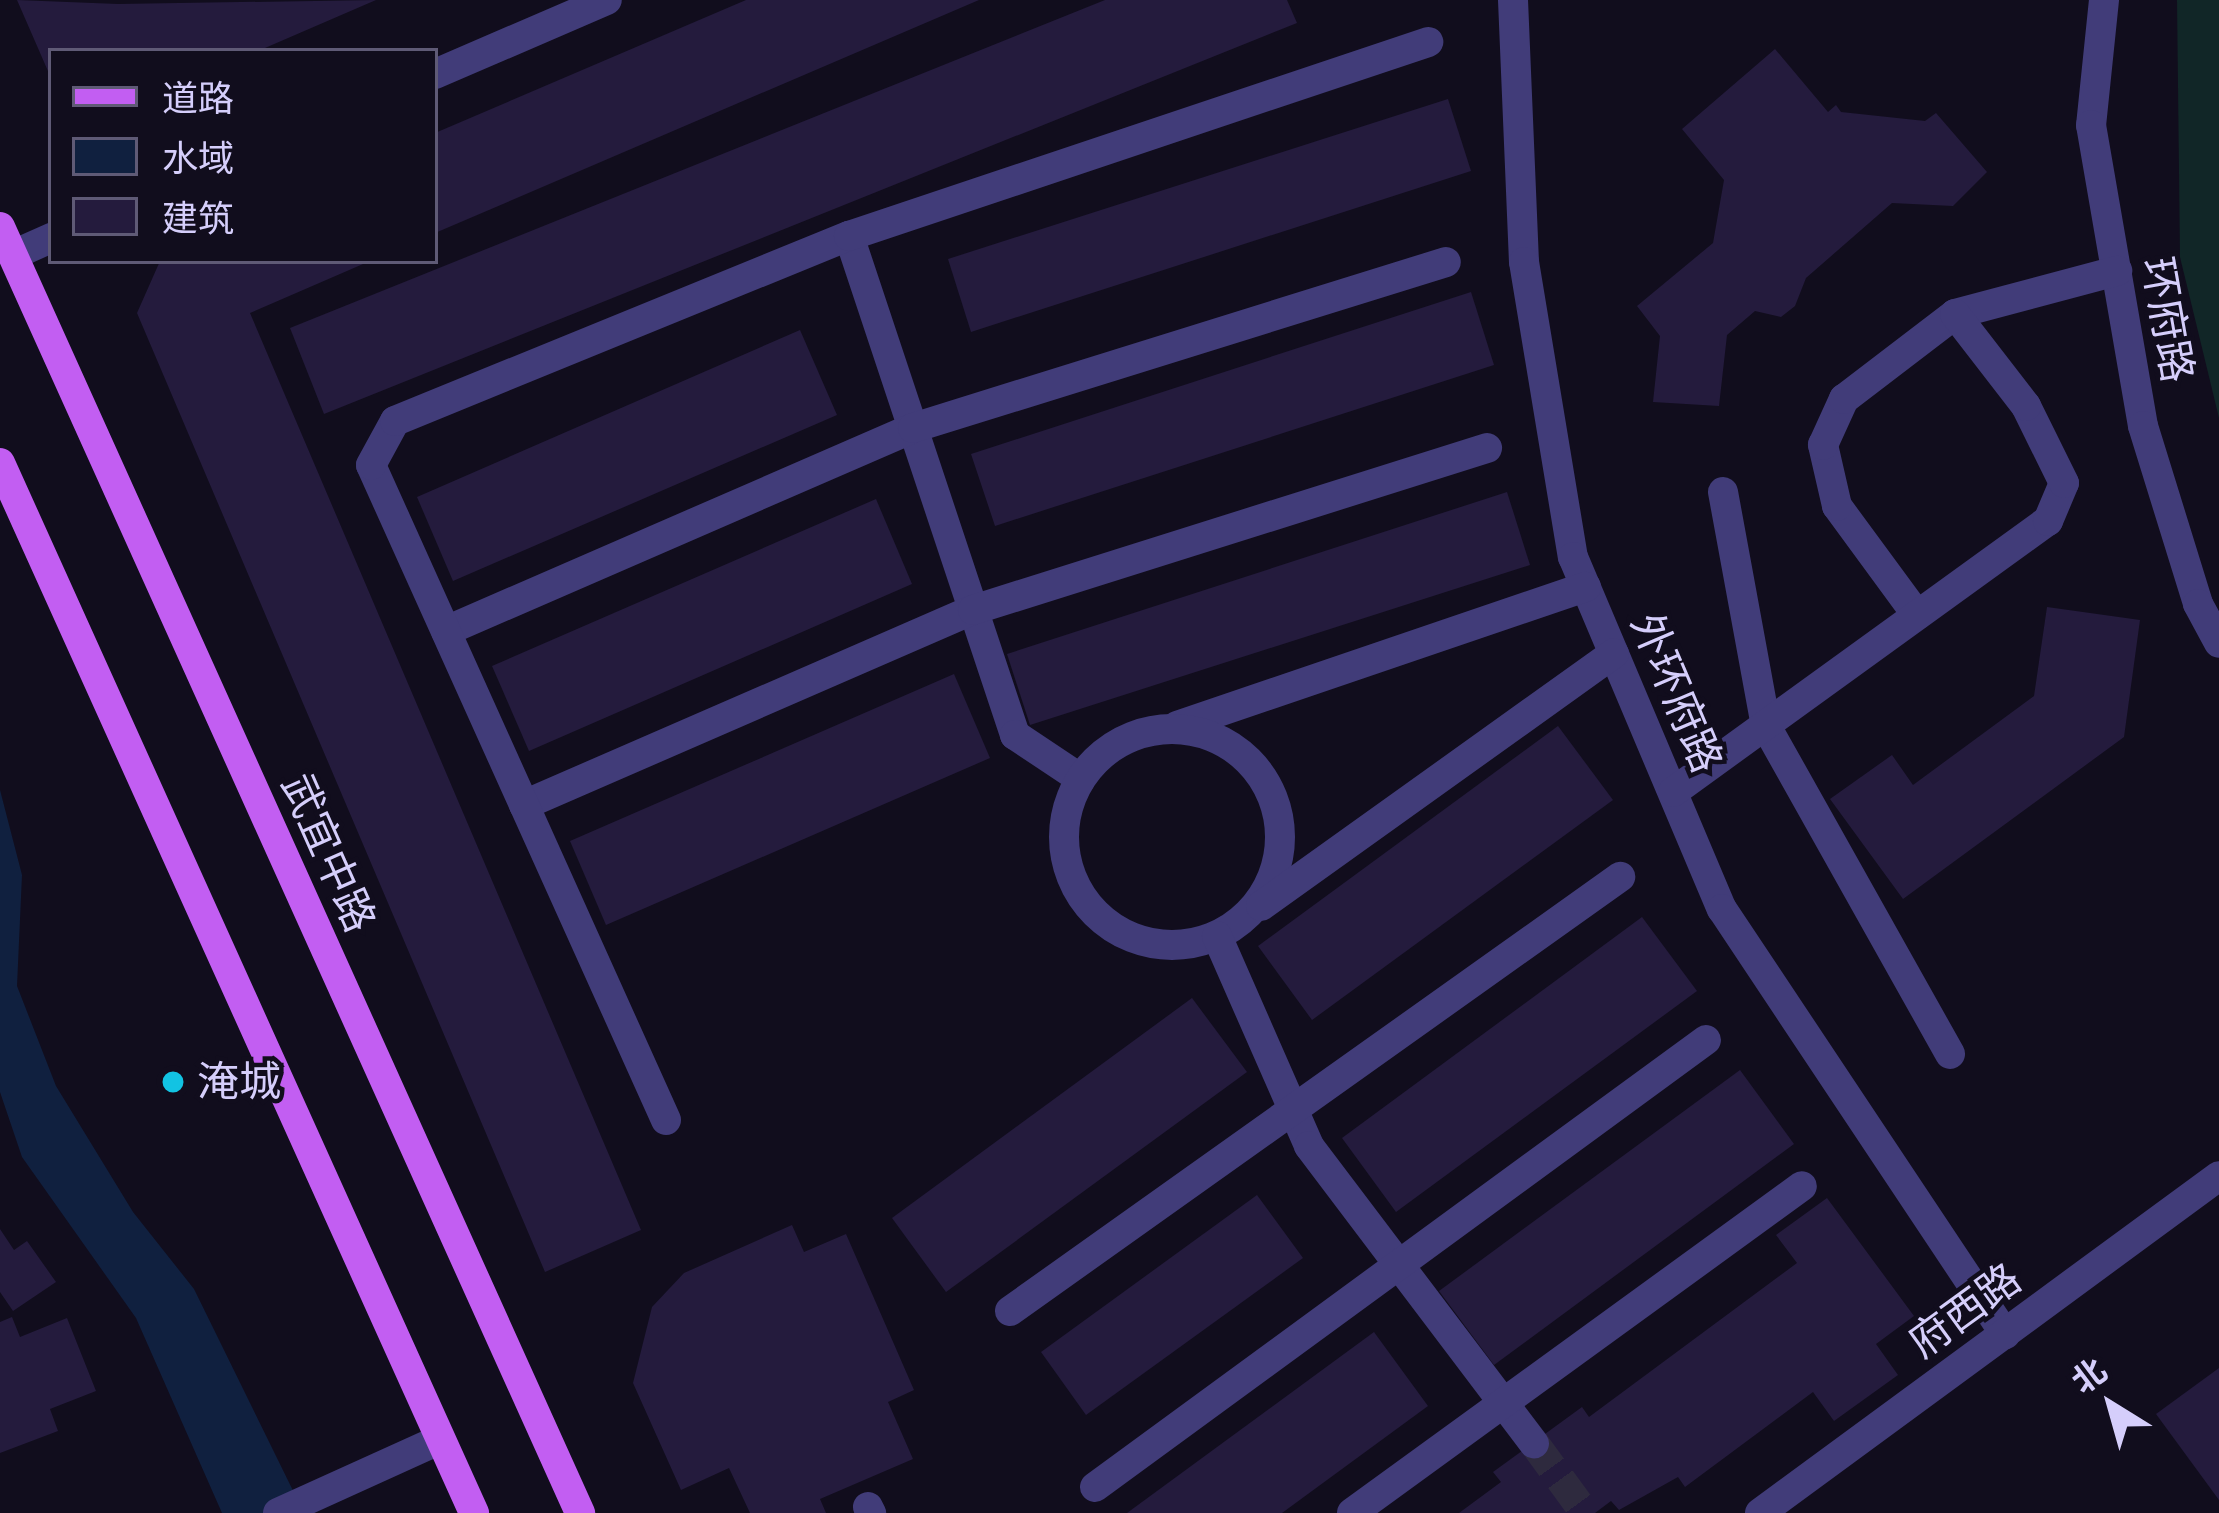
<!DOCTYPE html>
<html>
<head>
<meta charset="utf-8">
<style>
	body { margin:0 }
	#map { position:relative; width:2219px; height:1513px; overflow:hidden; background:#110d1d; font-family:Jost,"Noto Sans SC",sans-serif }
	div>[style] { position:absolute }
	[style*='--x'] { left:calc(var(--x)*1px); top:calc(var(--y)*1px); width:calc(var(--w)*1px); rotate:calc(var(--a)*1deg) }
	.green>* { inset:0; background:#112627 }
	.water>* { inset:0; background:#10203f }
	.building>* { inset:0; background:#241b3d }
	.minor-tunnel>* { height:30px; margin-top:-15px; transform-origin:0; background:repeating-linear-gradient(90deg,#2e2a3e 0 30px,transparent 0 45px) }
	.minor>* { height:30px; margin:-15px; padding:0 15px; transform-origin:15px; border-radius:15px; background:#413c79 }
	.minor>.ring { margin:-15px; padding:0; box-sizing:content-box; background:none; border:30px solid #413c79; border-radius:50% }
	.major>* { height:30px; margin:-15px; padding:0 15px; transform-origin:15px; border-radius:15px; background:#c25ef2 }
	.dots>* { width:33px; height:33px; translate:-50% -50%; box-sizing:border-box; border:6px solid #110d1d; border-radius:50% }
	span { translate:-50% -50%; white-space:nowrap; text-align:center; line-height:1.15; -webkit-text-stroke:9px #110d1d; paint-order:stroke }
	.street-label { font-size:42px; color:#d5cefb }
	.poi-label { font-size:42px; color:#d5cefb }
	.left { translate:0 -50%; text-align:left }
	.legend { position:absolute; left:48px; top:48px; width:390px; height:216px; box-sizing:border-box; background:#110d1d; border:3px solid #5f5a76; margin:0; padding:15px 21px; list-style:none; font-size:36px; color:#d5cefb }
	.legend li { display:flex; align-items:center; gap:24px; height:60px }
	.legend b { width:60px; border:3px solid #5f5a76 }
	.north { position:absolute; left:2051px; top:1345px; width:120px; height:120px; -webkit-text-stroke:9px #110d1d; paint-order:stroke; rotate:323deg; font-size:33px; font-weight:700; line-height:48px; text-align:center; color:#d5cefb }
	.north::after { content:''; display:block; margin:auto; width:42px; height:54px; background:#d5cefb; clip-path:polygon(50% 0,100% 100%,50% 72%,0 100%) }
</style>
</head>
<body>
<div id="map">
	<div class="green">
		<i style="clip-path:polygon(2177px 0,2219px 0,2219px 418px,2180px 257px)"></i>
	</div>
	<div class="water">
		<i style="clip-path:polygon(0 790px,22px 875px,17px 986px,56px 1086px,133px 1212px,194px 1289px,304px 1513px,222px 1513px,136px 1318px,22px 1157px,0 1092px)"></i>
	</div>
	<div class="building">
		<i style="clip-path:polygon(17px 0,118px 4px,376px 0,258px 51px,51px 51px,51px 78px)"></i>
		<i style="clip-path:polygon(746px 0,979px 0,435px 233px,435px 133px)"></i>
		<i style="clip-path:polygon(1105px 0,1287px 0,1297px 23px,324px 414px,290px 328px)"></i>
		<i style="clip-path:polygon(1775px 49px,1828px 112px,1836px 105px,1841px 112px,1925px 121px,1936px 113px,1987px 172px,1953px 206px,1892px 203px,1806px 278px,1795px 306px,1781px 317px,1755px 311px,1727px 335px,1719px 406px,1653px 402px,1660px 336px,1637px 306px,1713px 243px,1724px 180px,1682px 129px)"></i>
		<i style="clip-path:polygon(1448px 99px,1471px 171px,971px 332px,948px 259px)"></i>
		<i style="clip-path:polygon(160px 261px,370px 261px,250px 313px,641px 1230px,545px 1272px,137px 313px)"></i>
		<i style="clip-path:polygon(1471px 292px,1494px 365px,995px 526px,971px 454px)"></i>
		<i style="clip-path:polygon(800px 330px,837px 415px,453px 581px,417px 497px)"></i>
		<i style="clip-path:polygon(1507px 492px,1530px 565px,1030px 725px,1007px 654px)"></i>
		<i style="clip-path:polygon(876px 499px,912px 584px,529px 751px,492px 666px)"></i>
		<i style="clip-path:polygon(2047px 607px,2140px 620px,2124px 737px,1903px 899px,1830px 799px,1892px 755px,1913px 785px,2034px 696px)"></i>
		<i style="clip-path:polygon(954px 674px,990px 758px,606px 925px,570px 841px)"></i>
		<i style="clip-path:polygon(1558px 726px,1613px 800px,1312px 1020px,1258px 946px)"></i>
		<i style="clip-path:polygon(1642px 917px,1697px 991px,1396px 1212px,1342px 1138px)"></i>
		<i style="clip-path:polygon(1192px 998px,1247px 1072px,946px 1292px,892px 1218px)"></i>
		<i style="clip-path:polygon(1740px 1070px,1794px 1144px,1494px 1365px,1439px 1291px)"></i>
		<i style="clip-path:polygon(1257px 1195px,1303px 1258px,1086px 1415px,1041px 1352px)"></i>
		<i style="clip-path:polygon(1827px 1198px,1914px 1316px,1876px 1344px,1898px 1375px,1834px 1421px,1813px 1392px,1685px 1487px,1678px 1477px,1619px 1510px,1611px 1501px,1595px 1513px,1459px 1513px,1501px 1482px,1493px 1472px,1582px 1407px,1589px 1417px,1797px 1263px,1776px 1235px)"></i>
		<i style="clip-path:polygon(792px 1225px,804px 1252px,846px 1234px,914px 1390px,888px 1402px,913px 1459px,820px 1499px,826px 1513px,750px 1513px,729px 1468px,681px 1490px,633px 1383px,652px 1307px,684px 1273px)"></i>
		<i style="clip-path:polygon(0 1229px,14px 1250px,27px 1241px,56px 1282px,13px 1311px,0 1292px)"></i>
		<i style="clip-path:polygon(12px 1317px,20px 1337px,67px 1318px,96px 1391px,50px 1409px,58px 1431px,0 1453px,0 1322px)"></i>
		<i style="clip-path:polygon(1374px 1332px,1428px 1406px,1282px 1513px,1127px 1513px)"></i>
		<i style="clip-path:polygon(2219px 1368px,2219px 1500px,2156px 1414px)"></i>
	</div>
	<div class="minor-tunnel">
		<i style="--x:1534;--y:1443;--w:87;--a:53.9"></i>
	</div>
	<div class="minor">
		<i style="--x:1513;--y:0;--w:262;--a:87.6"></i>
		<i style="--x:1524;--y:262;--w:299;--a:80.6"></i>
		<i style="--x:1573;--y:557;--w:382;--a:67.1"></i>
		<i style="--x:1722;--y:909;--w:511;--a:56.34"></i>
		<i style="--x:2104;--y:0;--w:126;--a:95.9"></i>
		<i style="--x:2091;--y:125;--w:305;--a:80.2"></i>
		<i style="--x:2143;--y:426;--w:186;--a:72.8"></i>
		<i style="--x:2198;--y:604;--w:44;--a:61.7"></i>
		<i style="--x:435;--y:74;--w:187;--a:-23.3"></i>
		<i style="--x:849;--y:236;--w:526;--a:71.6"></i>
		<i style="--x:1015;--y:735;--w:79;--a:33.7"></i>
		<i style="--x:13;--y:255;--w:42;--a:-24.1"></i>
		<i style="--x:1723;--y:492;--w:238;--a:79.6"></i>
		<i style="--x:1766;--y:726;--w:376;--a:60.7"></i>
		<i style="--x:1917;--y:615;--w:135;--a:-126.3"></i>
		<i style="--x:1837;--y:506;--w:63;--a:-102.9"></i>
		<i style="--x:1823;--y:445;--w:51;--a:-65.5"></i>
		<i style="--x:1844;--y:399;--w:140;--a:-37.4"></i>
		<i style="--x:1955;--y:314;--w:168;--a:-14.9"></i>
		<i style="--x:446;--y:631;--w:509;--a:-23.49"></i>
		<i style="--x:913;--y:428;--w:558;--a:-17.3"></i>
		<i style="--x:1177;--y:726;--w:432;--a:-18.8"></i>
		<i class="ring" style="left:1064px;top:729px;width:186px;height:186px"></i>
		<i style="--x:1673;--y:792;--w:463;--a:-35.9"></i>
		<i style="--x:2048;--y:521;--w:41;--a:-67.2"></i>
		<i style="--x:2064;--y:483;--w:86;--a:-116.3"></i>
		<i style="--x:2026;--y:406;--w:116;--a:-127.7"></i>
		<i style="--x:524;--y:805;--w:490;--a:-23.5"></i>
		<i style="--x:973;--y:610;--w:539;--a:-17.49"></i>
		<i style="--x:1261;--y:906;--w:434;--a:-35.6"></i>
		<i style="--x:1217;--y:936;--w:229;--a:66.3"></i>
		<i style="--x:1309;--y:1146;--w:373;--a:52.9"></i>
		<i style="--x:666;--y:1120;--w:718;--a:-114.25"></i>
		<i style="--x:371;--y:465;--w:50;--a:-61.4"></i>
		<i style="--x:395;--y:421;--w:490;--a:-22.2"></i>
		<i style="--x:849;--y:236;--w:611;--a:-18.52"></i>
		<i style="--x:1010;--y:1311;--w:749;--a:-35.43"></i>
		<i style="--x:1095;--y:1487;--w:757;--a:-36.19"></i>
		<i style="--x:868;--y:1507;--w:7;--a:63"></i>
		<i style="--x:278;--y:1513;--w:177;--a:-24.4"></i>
		<i style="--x:1352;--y:1513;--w:556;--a:-36"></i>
		<i style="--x:1760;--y:1513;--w:569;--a:-36.29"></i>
	</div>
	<div class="major">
		<i style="--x:0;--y:227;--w:1411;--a:65.72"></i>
		<i style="--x:0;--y:463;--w:1152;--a:65.7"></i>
	</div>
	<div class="dots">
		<i style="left:173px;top:1082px;background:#12c3e3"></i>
	</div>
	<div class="street-label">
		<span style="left:2167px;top:320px;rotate:80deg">环府路</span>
		<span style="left:1676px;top:693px;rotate:67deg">外环府路</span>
		<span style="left:328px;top:853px;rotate:66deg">武宜中路</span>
		<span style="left:1965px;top:1311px;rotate:-36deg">府西路</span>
	</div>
	<div class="poi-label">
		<span class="left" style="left:197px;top:1082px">淹城</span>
	</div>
	<ul class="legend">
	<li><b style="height:15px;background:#c25ef2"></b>道路</li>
	<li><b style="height:33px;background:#10203f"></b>水域</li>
	<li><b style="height:33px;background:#241b3d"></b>建筑</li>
	</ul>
	<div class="north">北</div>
</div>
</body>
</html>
